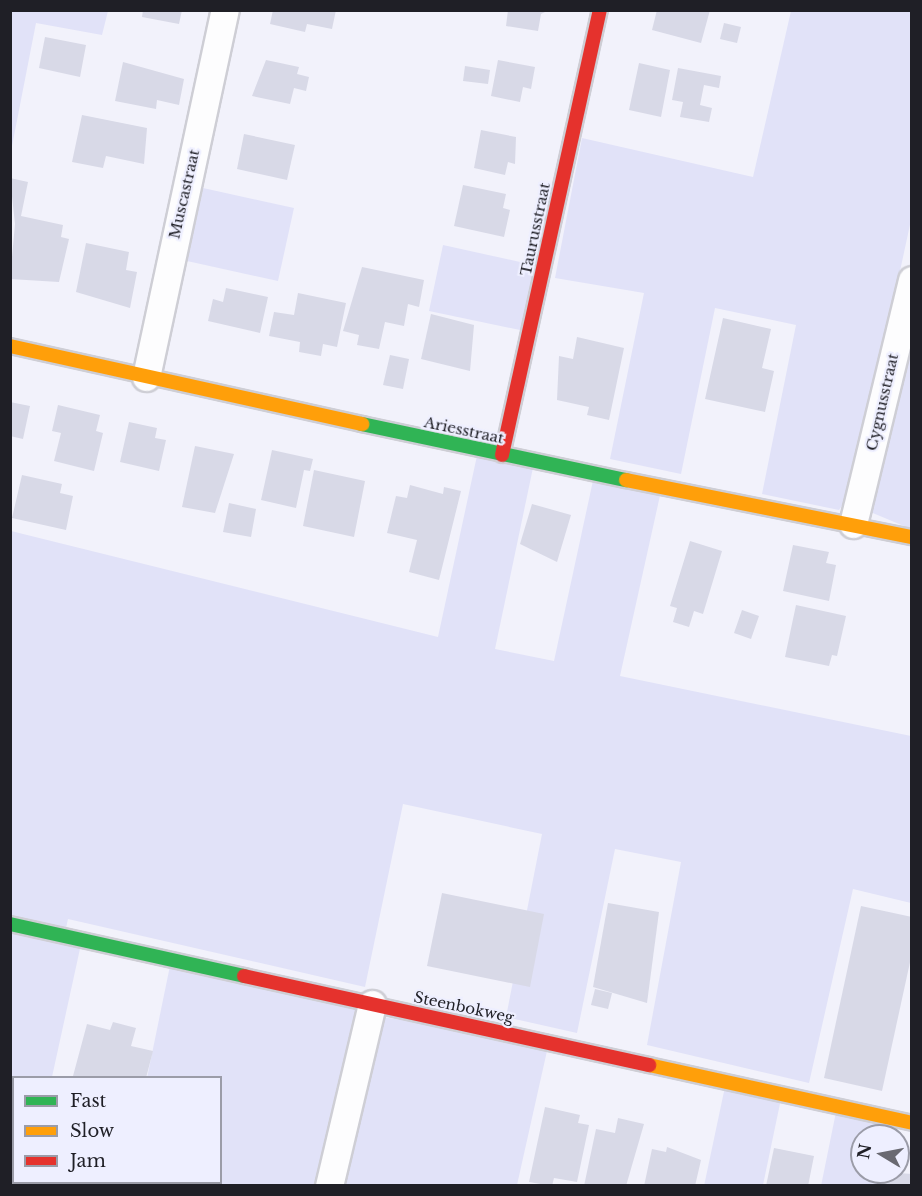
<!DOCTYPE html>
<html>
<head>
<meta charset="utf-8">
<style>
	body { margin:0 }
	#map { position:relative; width:922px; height:1196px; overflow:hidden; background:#f2f2fb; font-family:"Libre Baskerville",serif }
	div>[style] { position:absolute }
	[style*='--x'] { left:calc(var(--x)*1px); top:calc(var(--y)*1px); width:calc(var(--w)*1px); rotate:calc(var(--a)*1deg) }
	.green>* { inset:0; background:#e1e2f8 }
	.building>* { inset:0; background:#d8d9e7 }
	.roads { filter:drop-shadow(2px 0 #ceced5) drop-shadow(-2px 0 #ceced5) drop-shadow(0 2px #ceced5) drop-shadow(0 -2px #ceced5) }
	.street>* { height:27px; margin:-13.5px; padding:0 13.5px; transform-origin:13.5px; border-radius:13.5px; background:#fdfdfe }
	.fast>* { height:14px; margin:-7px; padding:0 7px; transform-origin:7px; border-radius:7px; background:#30b455 }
	.slow>* { height:14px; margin:-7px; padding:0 7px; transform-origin:7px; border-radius:7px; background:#ff9f0a }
	.jam>* { height:14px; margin:-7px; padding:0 7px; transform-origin:7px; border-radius:7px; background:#e5322d }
	span { translate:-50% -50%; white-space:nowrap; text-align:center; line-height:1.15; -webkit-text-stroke:4.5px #eeefff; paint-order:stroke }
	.street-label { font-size:15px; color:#1f1f26 }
	.frame { position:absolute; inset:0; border:12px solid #1f1f26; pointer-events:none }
	.legend { position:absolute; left:12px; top:1076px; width:210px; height:108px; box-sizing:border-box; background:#eeefff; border:2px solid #9b9ca8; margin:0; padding:8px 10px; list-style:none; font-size:18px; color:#1f1f26 }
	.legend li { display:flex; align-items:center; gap:12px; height:30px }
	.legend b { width:30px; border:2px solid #9b9ca8 }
	.north { position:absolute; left:850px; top:1124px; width:60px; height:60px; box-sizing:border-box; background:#eeefff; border:2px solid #9b9ca8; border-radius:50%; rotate:280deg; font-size:16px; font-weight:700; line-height:24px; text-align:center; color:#1f1f26 }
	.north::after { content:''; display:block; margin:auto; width:21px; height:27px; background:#696971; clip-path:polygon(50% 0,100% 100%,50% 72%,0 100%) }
</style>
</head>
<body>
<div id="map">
	<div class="green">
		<i style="clip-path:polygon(11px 10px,108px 11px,102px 35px,36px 23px,12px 146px)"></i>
		<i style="clip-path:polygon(791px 11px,911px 11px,911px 220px,853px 490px,839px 510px,762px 494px,796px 325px,715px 308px,681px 474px,610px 459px,644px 293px,555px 278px,582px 138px,753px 177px)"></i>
		<i style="clip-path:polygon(203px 188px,294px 208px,278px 281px,187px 261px)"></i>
		<i style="clip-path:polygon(443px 245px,538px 266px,525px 331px,429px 311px)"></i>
		<i style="clip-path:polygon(900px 350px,911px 353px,911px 529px,868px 511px)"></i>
		<i style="clip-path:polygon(478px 451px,534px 463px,495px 649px,554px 661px,594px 476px,661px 491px,620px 676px,911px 736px,911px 903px,853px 889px,809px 1083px,647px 1045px,681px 862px,615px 849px,577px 1033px,506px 1017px,542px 834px,403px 804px,365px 987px,68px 919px,66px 928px,83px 935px,52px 1077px,14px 1078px,11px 1116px,11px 531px,438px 637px)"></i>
		<i style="clip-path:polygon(172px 956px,361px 1007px,322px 1185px,204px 1185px,220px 1182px,220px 1078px,147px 1078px)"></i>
		<i style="clip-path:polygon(382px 1017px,549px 1042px,517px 1185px,334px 1186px)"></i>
		<i style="clip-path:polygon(726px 1082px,782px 1094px,763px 1185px,704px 1186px)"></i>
		<i style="clip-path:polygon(836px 1112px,891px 1124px,889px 1136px,862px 1136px,862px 1172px,881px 1172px,878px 1185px,821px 1186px)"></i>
	</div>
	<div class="building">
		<i style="clip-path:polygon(143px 10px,182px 10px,179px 24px,142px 17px)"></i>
		<i style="clip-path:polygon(273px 10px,336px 10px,332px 29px,307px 24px,305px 32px,270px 24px)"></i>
		<i style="clip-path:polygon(508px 10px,549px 10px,541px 14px,538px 31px,506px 26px)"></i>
		<i style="clip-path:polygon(657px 10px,710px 10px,701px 43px,652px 30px)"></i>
		<i style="clip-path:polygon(724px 23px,741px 27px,737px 43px,720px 39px)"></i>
		<i style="clip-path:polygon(45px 37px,86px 45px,80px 77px,39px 68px)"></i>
		<i style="clip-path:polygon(266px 60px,299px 67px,297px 74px,309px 77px,306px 91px,294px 88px,290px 104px,252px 96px)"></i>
		<i style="clip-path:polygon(498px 60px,535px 67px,531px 89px,523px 87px,520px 102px,491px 96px)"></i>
		<i style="clip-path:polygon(123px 62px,184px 79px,179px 105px,157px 100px,156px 109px,115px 101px)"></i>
		<i style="clip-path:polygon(639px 63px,670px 70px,661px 117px,629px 110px)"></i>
		<i style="clip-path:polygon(465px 66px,490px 70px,488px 84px,463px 81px)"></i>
		<i style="clip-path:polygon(678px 68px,721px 76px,719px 88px,704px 85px,700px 105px,712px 108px,709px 122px,680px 117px,683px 102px,672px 100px)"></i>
		<i style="clip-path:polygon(82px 115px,147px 128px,144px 164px,106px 156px,103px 168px,72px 162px)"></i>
		<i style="clip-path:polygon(481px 130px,516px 137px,515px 164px,508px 162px,505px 175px,474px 168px)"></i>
		<i style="clip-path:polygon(244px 134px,295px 145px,287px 180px,237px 169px)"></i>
		<i style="clip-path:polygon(10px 178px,28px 182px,21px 216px,63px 225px,61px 237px,69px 239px,59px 282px,10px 279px,15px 224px)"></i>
		<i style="clip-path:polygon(463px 185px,506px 194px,503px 208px,510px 210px,504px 237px,454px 226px)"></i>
		<i style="clip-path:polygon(86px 243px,129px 252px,126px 270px,137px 272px,130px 308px,76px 292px)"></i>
		<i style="clip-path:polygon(362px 267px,424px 280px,419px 307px,408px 304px,404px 326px,385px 322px,379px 349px,357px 345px,359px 335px,343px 331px)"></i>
		<i style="clip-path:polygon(226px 288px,268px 297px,260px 333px,208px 321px,213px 299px,223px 302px)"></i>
		<i style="clip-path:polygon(298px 293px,346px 303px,337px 347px,323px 344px,321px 356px,299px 352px,300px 342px,269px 336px,274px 312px,294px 315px)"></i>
		<i style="clip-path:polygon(431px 314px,474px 325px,470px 371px,421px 359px)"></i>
		<i style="clip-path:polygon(723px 318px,771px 329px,762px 368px,774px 371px,765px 412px,705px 399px)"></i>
		<i style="clip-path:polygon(577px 337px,624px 348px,609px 420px,587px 415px,589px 407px,557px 400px,559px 356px,573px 359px)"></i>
		<i style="clip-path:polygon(390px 355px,409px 359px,403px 389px,383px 385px)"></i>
		<i style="clip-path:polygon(10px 402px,30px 406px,23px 439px,10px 436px)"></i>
		<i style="clip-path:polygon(58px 405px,100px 415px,96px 431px,103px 433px,94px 471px,54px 461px,61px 433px,52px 431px)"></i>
		<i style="clip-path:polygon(129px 422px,157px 428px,155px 438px,166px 440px,159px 471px,120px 462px)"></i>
		<i style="clip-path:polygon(195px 446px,234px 454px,215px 513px,182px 507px)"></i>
		<i style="clip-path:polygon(272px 450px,313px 459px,310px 471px,304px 470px,296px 508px,261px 500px)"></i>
		<i style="clip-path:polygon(314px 470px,365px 481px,354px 537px,303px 526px)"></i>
		<i style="clip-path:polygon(22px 475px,62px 484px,60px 493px,73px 496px,66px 530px,12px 518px)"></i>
		<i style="clip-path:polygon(410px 485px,443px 494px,444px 487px,461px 491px,439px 580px,409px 572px,417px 540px,387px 533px,396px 496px,407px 498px)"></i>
		<i style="clip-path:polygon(229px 503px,256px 509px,251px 537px,223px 532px)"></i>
		<i style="clip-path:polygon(532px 504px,571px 515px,557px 562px,520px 544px)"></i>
		<i style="clip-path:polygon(690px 541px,722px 551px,703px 614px,694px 611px,689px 627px,673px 622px,677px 608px,670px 606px)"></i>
		<i style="clip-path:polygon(793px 545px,829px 552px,826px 563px,836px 565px,829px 601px,783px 591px)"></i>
		<i style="clip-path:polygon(796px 605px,846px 616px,837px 656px,832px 655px,829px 666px,785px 657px)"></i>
		<i style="clip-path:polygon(742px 610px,759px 616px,751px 639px,734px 633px)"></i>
		<i style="clip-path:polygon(442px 893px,544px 914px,530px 987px,427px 966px)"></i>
		<i style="clip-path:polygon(608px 903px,659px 912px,647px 1003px,593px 987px)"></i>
		<i style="clip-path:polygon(861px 906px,912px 917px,912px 953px,882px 1091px,824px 1078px)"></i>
		<i style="clip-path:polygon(595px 989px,612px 993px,608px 1009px,591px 1005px)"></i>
		<i style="clip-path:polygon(113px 1022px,136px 1028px,131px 1046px,153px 1051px,146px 1078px,73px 1076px,87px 1024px,110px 1030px)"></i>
		<i style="clip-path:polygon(545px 1107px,580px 1115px,578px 1123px,589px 1125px,577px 1182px,554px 1178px,552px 1186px,529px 1182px)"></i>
		<i style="clip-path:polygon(618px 1118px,644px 1124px,626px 1186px,584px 1186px,596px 1129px,615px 1133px)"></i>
		<i style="clip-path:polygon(667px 1147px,701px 1160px,695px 1186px,644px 1186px,652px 1149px,666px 1152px)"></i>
		<i style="clip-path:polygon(774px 1148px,814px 1156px,808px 1186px,766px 1186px)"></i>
		<i style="clip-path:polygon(885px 1172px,912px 1174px,912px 1186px,882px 1186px)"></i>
		<i style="clip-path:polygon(32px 1182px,87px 1182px,32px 1186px)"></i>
		<i style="clip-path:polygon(92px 1182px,134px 1182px,91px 1186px)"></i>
		<i style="clip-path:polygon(169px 1182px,193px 1182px,202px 1185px,168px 1186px)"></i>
	</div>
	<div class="roads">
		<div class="street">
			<i style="--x:146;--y:377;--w:375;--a:-77.9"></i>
			<i style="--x:853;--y:524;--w:251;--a:-76.4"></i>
			<i style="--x:329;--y:1186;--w:187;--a:-76.7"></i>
		</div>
		<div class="fast">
			<i style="--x:362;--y:424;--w:270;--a:12"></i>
			<i style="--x:10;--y:924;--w:240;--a:12.5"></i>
		</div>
		<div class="slow">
			<i style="--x:10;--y:346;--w:361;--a:12.5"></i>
			<i style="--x:626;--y:480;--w:292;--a:11.3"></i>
			<i style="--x:649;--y:1065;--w:269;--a:12.4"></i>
		</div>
		<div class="jam">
			<i style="--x:502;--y:455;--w:456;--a:-77.6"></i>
			<i style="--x:244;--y:976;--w:415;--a:12.4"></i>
		</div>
	</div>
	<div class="street-label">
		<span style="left:184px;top:194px;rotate:-77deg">Muscastraat</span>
		<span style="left:535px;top:229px;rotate:-78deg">Taurusstraat</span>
		<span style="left:882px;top:402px;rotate:-77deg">Cygnusstraat</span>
		<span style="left:464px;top:430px;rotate:12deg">Ariesstraat</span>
		<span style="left:464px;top:1007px;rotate:12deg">Steenbokweg</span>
	</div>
	<div class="frame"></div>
	<ul class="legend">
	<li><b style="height:8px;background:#30b455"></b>Fast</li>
	<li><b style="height:8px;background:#ff9f0a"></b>Slow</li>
	<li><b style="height:8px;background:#e5322d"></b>Jam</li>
	</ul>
	<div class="north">N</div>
</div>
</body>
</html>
